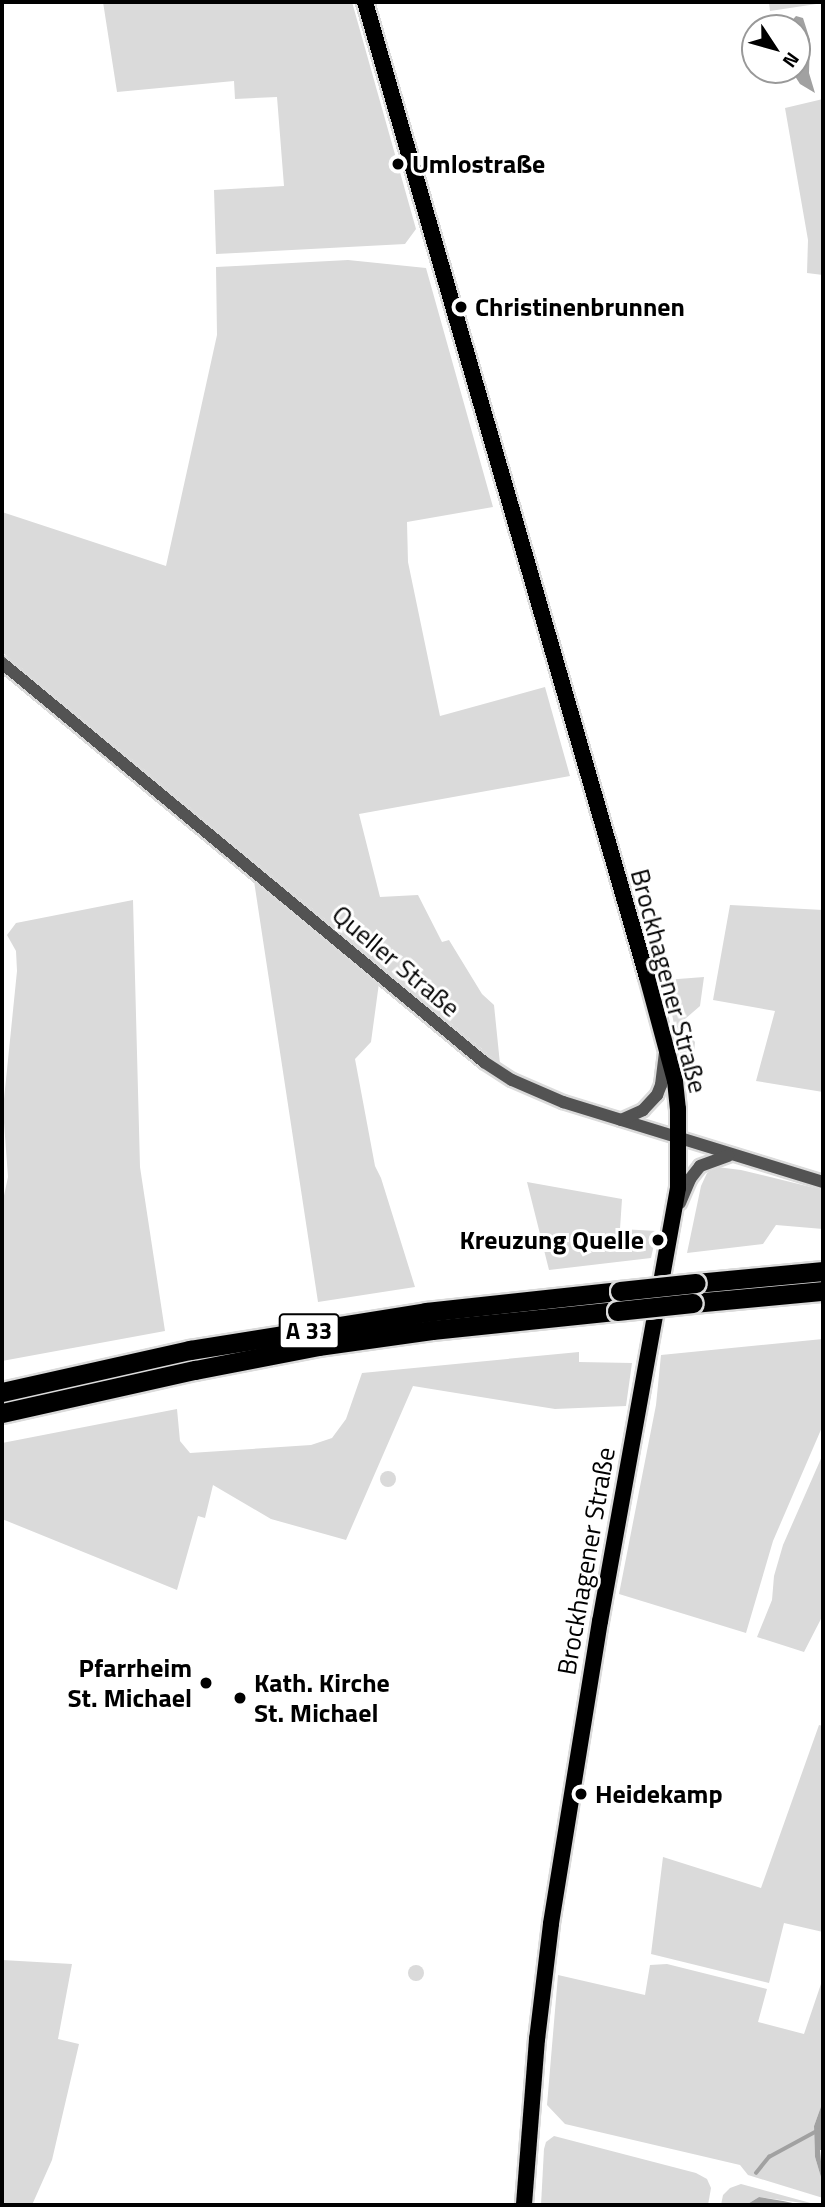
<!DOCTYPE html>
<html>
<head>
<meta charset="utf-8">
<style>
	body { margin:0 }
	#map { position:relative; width:825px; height:2207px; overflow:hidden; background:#fff; font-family:"Titillium Web",sans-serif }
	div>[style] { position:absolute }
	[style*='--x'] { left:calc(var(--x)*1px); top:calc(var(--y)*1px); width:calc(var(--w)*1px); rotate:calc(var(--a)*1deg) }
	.green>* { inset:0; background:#dadada }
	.round { border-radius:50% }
	.water>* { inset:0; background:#a1a1a1 }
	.stream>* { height:3.5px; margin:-1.75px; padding:0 1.75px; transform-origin:1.75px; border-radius:1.75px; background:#a1a1a1 }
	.roads { filter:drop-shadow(2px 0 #dbdbdb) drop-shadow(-2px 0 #dbdbdb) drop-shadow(0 2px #dbdbdb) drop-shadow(0 -2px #dbdbdb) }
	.minor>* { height:12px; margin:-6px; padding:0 6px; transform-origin:6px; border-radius:6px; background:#535353 }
	.major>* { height:16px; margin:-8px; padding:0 8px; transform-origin:8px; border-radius:8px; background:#000 }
	.highway>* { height:19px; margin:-9.5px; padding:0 9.5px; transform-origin:9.5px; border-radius:9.5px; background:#000 }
	.bridges { filter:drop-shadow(2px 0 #dbdbdb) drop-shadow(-2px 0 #dbdbdb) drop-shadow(0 2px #dbdbdb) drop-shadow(0 -2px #dbdbdb) }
	.highway-bridge>* { height:19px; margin:-9.5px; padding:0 9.5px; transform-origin:9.5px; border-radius:9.5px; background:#000 }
	.dots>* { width:19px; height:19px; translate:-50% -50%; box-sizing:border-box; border:4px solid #fff; border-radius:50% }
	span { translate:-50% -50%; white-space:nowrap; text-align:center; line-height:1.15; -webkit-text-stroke:6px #fff; paint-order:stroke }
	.shield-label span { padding:2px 5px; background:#fff; border:2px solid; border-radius:5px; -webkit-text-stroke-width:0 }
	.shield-label { font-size:24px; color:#000; font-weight:700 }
	.poi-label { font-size:26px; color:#000; font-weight:700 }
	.left { translate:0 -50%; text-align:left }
	.right { translate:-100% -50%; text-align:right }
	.street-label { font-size:26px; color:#000 }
	.frame { position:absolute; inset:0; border:4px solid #000; pointer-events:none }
	.north { position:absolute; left:741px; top:14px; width:70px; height:70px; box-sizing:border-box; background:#fff; border:2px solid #999; border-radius:50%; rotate:126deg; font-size:19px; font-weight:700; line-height:28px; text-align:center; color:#000 }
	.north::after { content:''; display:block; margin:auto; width:24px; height:32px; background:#000; clip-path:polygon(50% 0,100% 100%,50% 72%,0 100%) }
</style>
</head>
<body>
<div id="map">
	<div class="green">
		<i style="clip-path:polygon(103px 2px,352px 2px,416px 229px,405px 244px,216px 254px,214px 190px,284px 186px,277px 97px,235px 99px,234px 81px,117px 92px)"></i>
		<i style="clip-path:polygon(769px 2px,823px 2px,823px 3px,770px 11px)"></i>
		<i style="clip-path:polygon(823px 99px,823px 275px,807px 273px,808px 240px,785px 108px)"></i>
		<i style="clip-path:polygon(348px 260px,426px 268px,493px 507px,407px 522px,408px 562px,440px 716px,545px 687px,570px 776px,359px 814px,380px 897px,418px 895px,442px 942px,449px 940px,482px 994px,494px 1005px,500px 1064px,2px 652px,2px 512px,166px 566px,217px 335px,216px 267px)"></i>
		<i style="clip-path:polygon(254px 881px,379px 983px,371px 1042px,355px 1059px,375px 1166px,381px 1178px,415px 1287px,318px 1302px)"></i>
		<i style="clip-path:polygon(133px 900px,140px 1167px,165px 1331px,2px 1361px,2px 1205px,8px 1177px,3px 1109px,17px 971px,16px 951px,7px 935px,16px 923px)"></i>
		<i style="clip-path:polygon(730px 905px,823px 910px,823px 1092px,756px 1081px,775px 1011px,713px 1000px)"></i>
		<i style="clip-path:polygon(704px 977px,700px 1006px,685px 1019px,684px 1030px,695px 1042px,692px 1071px,684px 1073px,665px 980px)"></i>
		<i style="clip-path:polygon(717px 1167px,741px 1170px,823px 1190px,823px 1229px,776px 1225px,763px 1244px,687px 1253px,701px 1186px,707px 1173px)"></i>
		<i style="clip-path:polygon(527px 1182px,622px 1199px,620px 1229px,657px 1231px,651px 1258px,549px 1270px)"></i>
		<i style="clip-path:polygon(823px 1339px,823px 1425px,773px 1541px,746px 1633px,619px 1594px,656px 1405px,661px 1355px)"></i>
		<i style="clip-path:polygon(579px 1352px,579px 1362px,632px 1363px,626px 1406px,555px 1409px,413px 1386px,346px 1540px,271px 1519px,213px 1485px,205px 1518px,198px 1516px,177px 1590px,2px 1519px,2px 1443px,177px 1409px,180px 1441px,190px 1453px,311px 1445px,332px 1438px,346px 1419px,362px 1373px)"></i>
		<i style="clip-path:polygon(823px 1454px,823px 1615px,804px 1652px,757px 1637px,772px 1600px,774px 1576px,783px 1545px)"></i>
		<i class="round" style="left:380px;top:1471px;width:16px;height:16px"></i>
		<i style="clip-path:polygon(819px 1725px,823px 1726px,823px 1932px,784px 1923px,769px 1983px,651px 1954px,663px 1857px,761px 1888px)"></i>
		<i style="clip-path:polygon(2px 1960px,72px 1964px,58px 2039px,79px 2044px,52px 2160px,32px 2205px,2px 2205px)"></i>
		<i style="clip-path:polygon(667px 1964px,767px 1989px,758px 2022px,804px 2034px,823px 1978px,823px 2101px,814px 2126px,815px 2157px,823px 2184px,823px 2198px,748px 2175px,740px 2165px,565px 2124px,547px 2105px,558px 1975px,645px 1995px,650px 1965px)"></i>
		<i class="round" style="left:408px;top:1965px;width:16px;height:16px"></i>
		<i style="clip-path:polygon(554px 2136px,696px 2173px,707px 2179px,711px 2188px,708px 2205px,541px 2205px,544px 2149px,546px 2142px)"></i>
		<i style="clip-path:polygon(741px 2184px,818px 2205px,759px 2197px,746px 2205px,721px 2205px,723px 2195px,730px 2188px)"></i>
	</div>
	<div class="water">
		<i style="clip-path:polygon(796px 16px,803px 18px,810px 40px,809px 73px,815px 93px,800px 84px,791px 70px,797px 70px,797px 28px,785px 28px)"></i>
		<i style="clip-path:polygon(823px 2101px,823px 2150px,820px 2150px,823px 2184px,815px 2157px,814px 2126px)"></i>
		<i style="clip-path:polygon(759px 2197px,783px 2201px,802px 2205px,746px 2205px)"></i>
	</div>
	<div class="stream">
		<i style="--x:756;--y:2173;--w:21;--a:-51"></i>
		<i style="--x:769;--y:2157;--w:55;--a:-28.4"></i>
	</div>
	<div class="roads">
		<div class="minor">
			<i style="--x:2;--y:663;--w:626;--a:39.62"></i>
			<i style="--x:484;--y:1062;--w:33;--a:33"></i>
			<i style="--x:512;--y:1080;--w:56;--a:23.3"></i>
			<i style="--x:563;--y:1102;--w:272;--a:17.1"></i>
			<i style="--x:621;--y:1120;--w:24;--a:-24"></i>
			<i style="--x:643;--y:1110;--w:21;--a:-47"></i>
			<i style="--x:657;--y:1095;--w:11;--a:-68"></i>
			<i style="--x:661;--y:1085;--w:31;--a:-83"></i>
			<i style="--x:680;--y:1203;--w:26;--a:-67"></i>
			<i style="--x:690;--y:1179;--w:16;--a:-52"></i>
			<i style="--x:700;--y:1166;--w:30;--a:-20"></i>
		</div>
		<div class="major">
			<i style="--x:365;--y:2;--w:1015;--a:73.87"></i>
			<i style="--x:647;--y:977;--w:108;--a:74.9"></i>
			<i style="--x:675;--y:1081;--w:28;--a:84"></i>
			<i style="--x:678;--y:1109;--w:79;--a:90"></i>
			<i style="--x:678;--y:1188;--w:440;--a:100.2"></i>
			<i style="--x:600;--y:1621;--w:307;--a:99.2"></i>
			<i style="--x:551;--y:1924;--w:116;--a:96.9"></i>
			<i style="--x:537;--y:2039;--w:167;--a:94.5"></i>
		</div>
		<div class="highway">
			<i style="--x:696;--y:1283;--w:128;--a:-5.4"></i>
			<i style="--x:693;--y:1303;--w:131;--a:-5.3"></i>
			<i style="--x:2;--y:1392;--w:193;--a:-12.6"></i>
			<i style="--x:190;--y:1350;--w:239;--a:-9.1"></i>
			<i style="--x:426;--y:1312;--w:195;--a:-6.2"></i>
			<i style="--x:2;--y:1413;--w:198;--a:-12.6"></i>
			<i style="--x:195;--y:1370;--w:125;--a:-11"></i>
			<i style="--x:318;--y:1346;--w:115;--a:-8"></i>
			<i style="--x:432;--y:1330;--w:186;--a:-5.9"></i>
		</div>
	</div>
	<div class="bridges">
		<div class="highway-bridge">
			<i style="--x:620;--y:1291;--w:76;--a:-6"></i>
			<i style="--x:617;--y:1311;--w:76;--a:-6"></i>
		</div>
	</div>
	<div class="dots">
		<i style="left:398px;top:164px;background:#000"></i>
		<i style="left:461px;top:307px;background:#000"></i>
		<i style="left:658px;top:1240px;background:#000"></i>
		<i style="left:206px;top:1683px;background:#000"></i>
		<i style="left:240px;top:1698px;background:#000"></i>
		<i style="left:581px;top:1794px;background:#000"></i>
	</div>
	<div class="shield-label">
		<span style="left:309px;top:1331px">A 33</span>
	</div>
	<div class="poi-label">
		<span class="left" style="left:412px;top:164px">Umlostraße</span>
		<span class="left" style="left:475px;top:307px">Christinenbrunnen</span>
		<span class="right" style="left:644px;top:1240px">Kreuzung Quelle</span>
		<span class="right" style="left:192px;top:1683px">Pfarrheim<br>St. Michael</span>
		<span class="left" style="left:254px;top:1698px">Kath. Kirche<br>St. Michael</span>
		<span class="left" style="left:595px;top:1794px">Heidekamp</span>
	</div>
	<div class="street-label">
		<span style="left:396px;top:961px;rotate:40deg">Queller Straße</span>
		<span style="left:669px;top:981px;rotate:75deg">Brockhagener Straße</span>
		<span style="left:586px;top:1561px;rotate:-80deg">Brockhagener Straße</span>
	</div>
	<div class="frame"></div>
	<div class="north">N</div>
</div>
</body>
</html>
